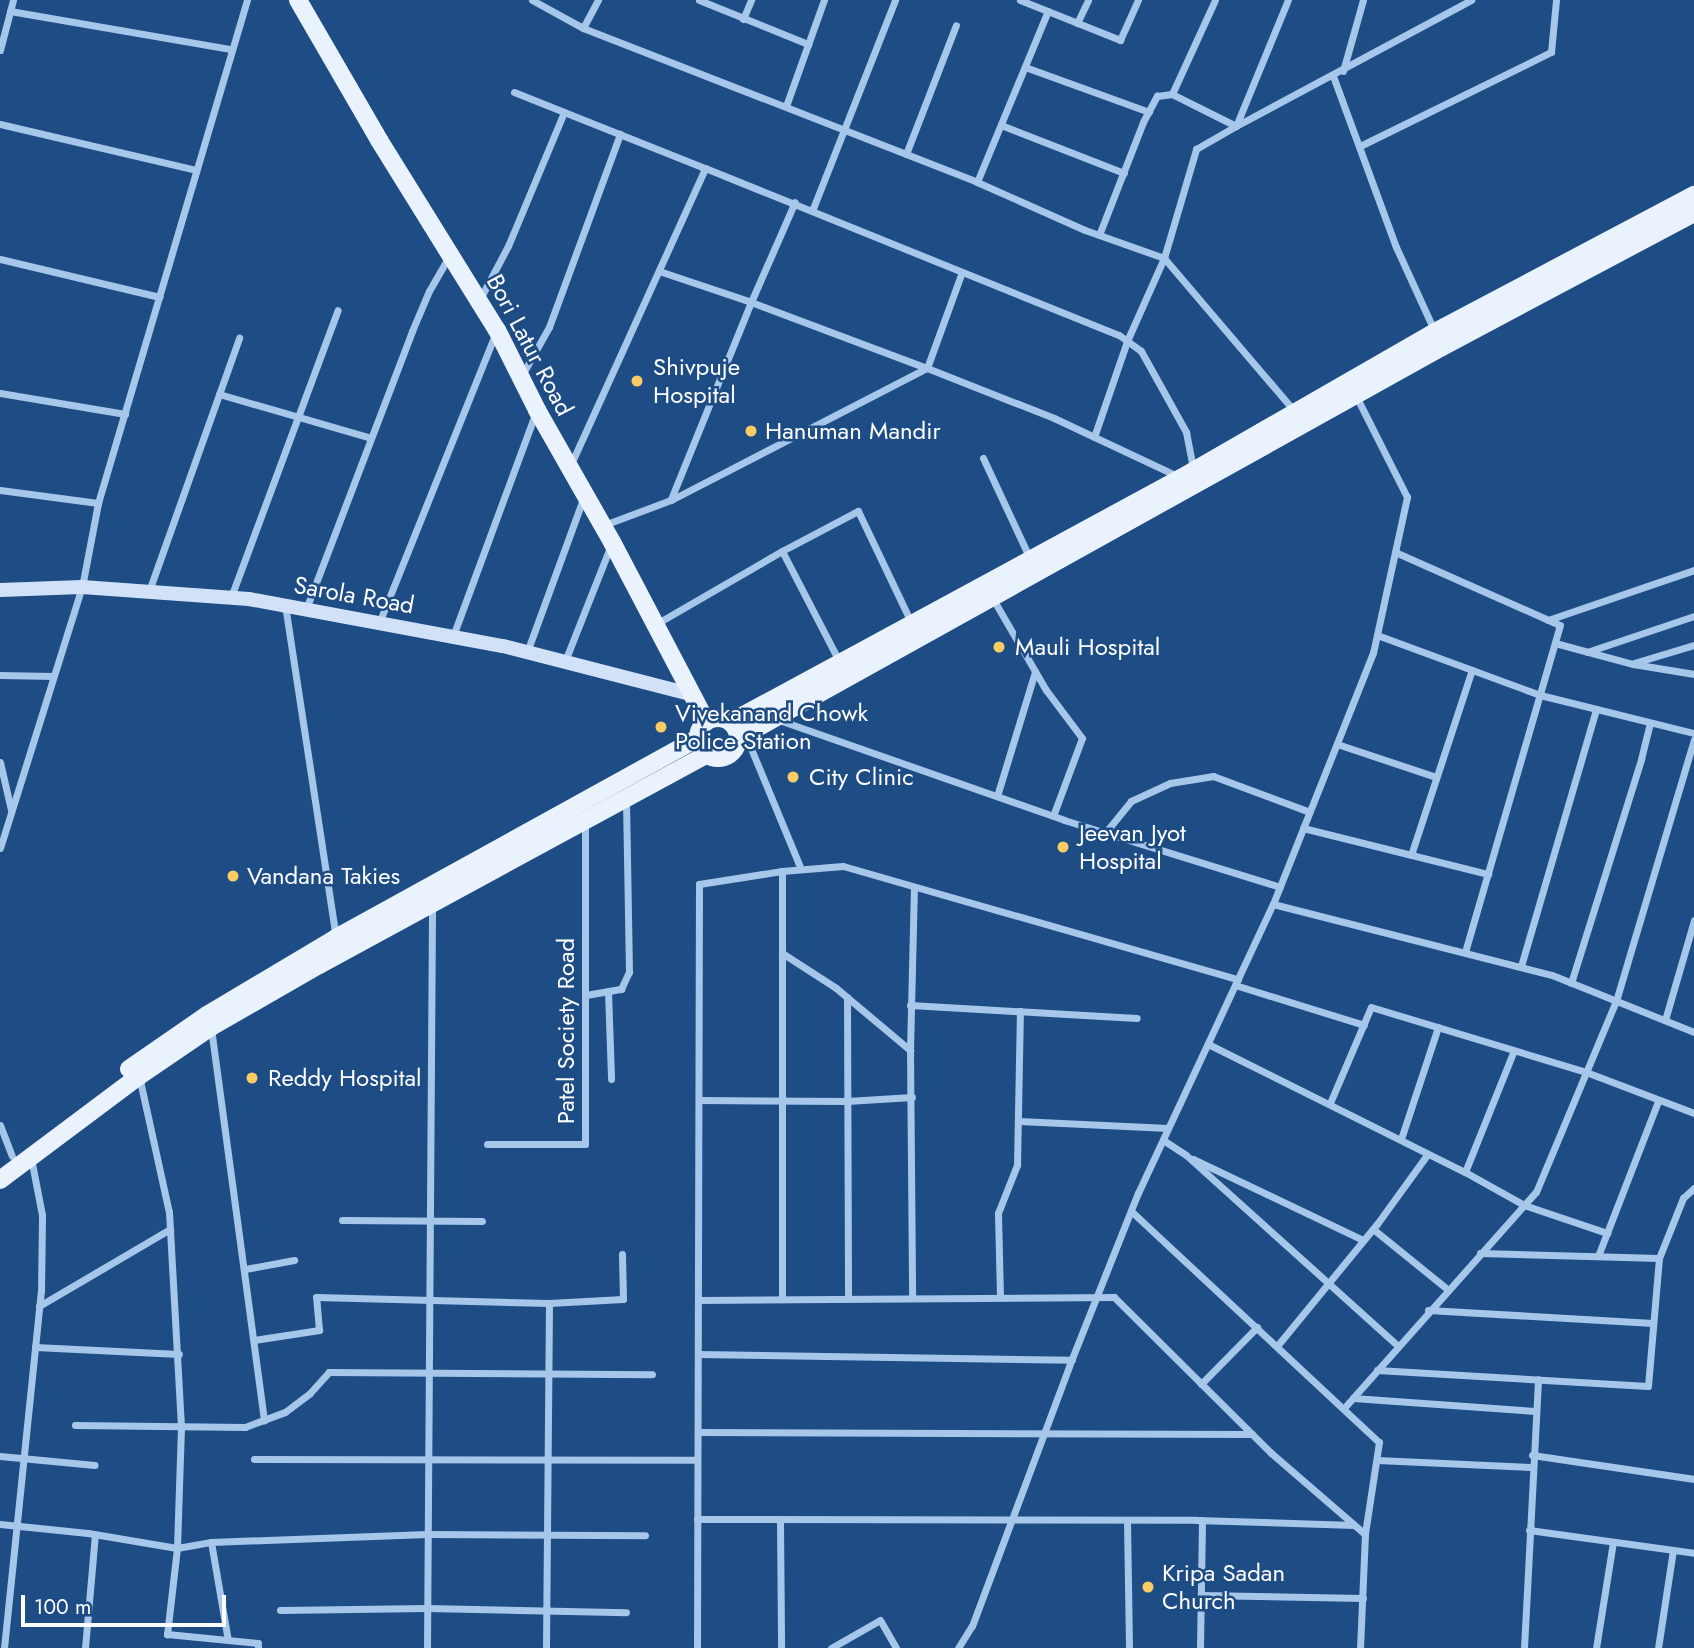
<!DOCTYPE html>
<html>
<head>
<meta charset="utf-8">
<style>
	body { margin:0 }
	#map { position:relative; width:1694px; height:1648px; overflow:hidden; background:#1e4c85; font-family:Jost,sans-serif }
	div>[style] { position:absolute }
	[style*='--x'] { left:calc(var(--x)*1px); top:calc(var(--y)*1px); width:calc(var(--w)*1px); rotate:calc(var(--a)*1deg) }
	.minor>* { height:7px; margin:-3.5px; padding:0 3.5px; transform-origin:3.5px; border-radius:3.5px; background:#a6c6ea }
	.secondary>* { height:14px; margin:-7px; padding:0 7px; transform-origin:7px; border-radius:7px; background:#d1e2f8 }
	.primary>* { height:18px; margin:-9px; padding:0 9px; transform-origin:9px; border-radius:9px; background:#eaf2fe }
	.primary>.ring { margin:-9px; padding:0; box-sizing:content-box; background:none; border:18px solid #eaf2fe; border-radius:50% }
	.dots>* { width:19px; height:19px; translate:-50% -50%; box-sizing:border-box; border:4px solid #1e4c85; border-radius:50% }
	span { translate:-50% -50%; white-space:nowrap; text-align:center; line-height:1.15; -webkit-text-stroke:5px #1e4c85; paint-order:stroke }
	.street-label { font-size:24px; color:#fff }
	.poi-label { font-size:24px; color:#fff }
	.left { translate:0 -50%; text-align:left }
	.scale { position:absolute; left:21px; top:1595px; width:205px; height:32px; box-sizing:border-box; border:4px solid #fff; border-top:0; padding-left:9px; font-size:21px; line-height:24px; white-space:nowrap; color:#fff; -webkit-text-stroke:5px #1e4c85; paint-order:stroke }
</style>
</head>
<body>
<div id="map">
	<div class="minor">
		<i style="--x:532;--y:0;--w:58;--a:28.8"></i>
		<i style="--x:583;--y:28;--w:423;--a:21.3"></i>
		<i style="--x:977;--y:182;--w:118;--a:24"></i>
		<i style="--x:1085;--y:230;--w:84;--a:19.5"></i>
		<i style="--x:1164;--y:258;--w:201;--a:49.6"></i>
		<i style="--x:699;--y:0;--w:118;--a:22"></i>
		<i style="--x:1020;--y:0;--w:108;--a:21.8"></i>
		<i style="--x:1120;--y:40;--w:44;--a:-65.8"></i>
		<i style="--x:10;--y:11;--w:224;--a:9.8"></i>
		<i style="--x:743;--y:19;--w:21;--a:-67"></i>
		<i style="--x:1077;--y:23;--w:25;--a:-64"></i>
		<i style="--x:583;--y:28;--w:32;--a:-62"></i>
		<i style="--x:0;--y:50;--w:52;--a:-75.4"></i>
		<i style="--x:1025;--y:67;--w:132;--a:19.9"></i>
		<i style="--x:1343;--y:71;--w:74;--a:-74.3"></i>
		<i style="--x:1333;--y:76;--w:182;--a:69.8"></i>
		<i style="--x:1396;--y:247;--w:94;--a:65.4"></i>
		<i style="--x:514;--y:92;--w:54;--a:21.8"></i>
		<i style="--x:786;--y:106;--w:113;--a:-70.3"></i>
		<i style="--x:0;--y:124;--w:201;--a:13.2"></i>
		<i style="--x:1001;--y:125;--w:132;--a:21.3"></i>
		<i style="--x:1236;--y:126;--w:267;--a:-28.2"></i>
		<i style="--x:1236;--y:126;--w:136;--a:-67.6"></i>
		<i style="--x:1360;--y:146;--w:213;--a:-26.2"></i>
		<i style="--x:1551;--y:52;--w:52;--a:-84.5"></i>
		<i style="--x:906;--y:154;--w:138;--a:-68.8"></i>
		<i style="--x:977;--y:182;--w:185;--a:-67.5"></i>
		<i style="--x:812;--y:211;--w:227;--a:-68.5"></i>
		<i style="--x:1099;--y:235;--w:121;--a:-68.7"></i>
		<i style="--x:1143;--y:122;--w:30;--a:-62"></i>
		<i style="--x:1157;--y:96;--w:15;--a:-8"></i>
		<i style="--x:0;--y:259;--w:164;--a:13.4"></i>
		<i style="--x:659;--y:271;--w:97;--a:18.6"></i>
		<i style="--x:751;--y:302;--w:109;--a:-66.3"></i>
		<i style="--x:480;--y:299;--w:60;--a:-62.2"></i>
		<i style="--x:508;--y:246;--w:145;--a:-67.3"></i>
		<i style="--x:564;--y:112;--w:152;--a:21.7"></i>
		<i style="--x:522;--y:375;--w:55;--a:-60.6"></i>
		<i style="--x:549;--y:327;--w:206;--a:-69.8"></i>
		<i style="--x:0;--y:393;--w:127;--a:9.5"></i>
		<i style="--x:219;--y:394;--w:158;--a:16.1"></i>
		<i style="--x:1094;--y:437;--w:102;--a:-71"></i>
		<i style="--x:1127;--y:341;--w:91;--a:-66"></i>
		<i style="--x:1164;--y:258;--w:114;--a:-73.6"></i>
		<i style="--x:1196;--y:149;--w:46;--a:-29.9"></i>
		<i style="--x:1236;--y:126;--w:72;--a:-153.4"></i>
		<i style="--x:1172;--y:94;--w:103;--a:-65.4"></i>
		<i style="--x:983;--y:458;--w:111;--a:65"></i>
		<i style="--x:571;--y:464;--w:325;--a:-65.6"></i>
		<i style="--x:705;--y:168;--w:446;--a:22"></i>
		<i style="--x:1119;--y:335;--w:27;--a:36"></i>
		<i style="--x:1141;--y:351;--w:93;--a:60.9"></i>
		<i style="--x:1186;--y:432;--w:38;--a:79"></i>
		<i style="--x:0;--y:490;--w:99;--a:7.6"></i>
		<i style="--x:671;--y:499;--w:213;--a:-67.9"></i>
		<i style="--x:751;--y:302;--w:188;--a:20.6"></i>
		<i style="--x:927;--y:368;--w:102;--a:-70"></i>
		<i style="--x:604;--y:525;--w:72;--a:-20.5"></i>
		<i style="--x:671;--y:500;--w:288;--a:-27.3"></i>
		<i style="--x:927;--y:368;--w:136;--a:21.5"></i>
		<i style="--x:1054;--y:418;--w:136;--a:25.2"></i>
		<i style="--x:782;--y:551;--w:86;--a:-27.8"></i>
		<i style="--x:858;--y:511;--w:123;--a:64.5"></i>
		<i style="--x:1395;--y:552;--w:180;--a:23.9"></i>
		<i style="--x:1560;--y:625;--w:340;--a:106.2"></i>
		<i style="--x:149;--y:591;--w:269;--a:-70.4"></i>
		<i style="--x:231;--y:597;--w:306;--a:-69.6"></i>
		<i style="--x:993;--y:599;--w:105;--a:59.8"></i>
		<i style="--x:1046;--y:690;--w:60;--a:53.1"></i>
		<i style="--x:1082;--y:738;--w:83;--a:110.4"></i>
		<i style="--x:285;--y:605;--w:337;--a:81.3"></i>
		<i style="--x:306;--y:609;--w:298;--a:-69.1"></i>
		<i style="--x:412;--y:331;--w:43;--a:-67"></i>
		<i style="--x:429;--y:291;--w:39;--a:-60"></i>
		<i style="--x:1548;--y:620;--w:154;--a:-18.9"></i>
		<i style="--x:379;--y:623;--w:311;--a:-68.1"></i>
		<i style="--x:656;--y:624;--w:146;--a:-30.1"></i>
		<i style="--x:782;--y:551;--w:124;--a:62.6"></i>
		<i style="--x:1377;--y:635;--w:174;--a:20.2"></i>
		<i style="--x:1540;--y:695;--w:159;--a:13.9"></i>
		<i style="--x:453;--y:636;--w:237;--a:-69.7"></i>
		<i style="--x:1555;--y:643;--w:81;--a:15.1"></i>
		<i style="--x:1633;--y:664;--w:62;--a:9.3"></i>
		<i style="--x:527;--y:652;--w:163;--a:-69.9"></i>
		<i style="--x:1587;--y:652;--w:113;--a:-18.6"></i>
		<i style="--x:565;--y:661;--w:125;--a:-68.4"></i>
		<i style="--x:1634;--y:663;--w:63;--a:-16.7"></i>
		<i style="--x:0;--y:675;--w:53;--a:1.1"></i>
		<i style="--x:779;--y:720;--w:302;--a:19.3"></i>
		<i style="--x:1064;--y:820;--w:226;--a:17.2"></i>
		<i style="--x:745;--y:734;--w:146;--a:67.5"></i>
		<i style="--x:1337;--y:744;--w:104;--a:18.4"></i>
		<i style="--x:0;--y:762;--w:49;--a:77.1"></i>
		<i style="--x:997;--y:796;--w:130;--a:-73"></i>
		<i style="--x:1303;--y:828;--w:191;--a:14"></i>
		<i style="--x:1105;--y:833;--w:41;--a:-50.9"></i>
		<i style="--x:1131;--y:801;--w:43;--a:-24.8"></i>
		<i style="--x:1170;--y:783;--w:44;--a:-9.2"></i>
		<i style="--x:1213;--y:776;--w:103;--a:20.4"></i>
		<i style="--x:0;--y:848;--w:274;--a:-72.6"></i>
		<i style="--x:82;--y:587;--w:86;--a:-79.2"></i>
		<i style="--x:98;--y:503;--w:525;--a:-73.5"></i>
		<i style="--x:1411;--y:855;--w:195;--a:-71.8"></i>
		<i style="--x:782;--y:871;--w:61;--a:-4.7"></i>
		<i style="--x:843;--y:866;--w:411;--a:16"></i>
		<i style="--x:1273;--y:904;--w:288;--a:14.3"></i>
		<i style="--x:1552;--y:975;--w:153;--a:21.9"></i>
		<i style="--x:782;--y:953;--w:64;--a:32.9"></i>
		<i style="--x:836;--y:988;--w:97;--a:40"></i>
		<i style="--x:910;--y:1050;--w:246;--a:89.5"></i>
		<i style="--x:1521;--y:966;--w:268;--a:-73.7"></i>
		<i style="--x:1571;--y:983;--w:235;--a:-72.6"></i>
		<i style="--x:1641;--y:759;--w:37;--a:-76"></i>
		<i style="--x:1235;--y:985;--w:135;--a:17.2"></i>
		<i style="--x:608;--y:991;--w:88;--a:88"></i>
		<i style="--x:586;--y:995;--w:36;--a:-10"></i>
		<i style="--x:621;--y:989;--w:19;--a:-65"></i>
		<i style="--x:629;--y:972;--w:172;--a:-91"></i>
		<i style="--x:847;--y:997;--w:300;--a:89.8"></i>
		<i style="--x:910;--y:1005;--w:227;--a:3.3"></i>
		<i style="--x:1665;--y:1020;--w:104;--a:-73.8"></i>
		<i style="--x:211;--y:1028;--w:396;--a:82.3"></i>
		<i style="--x:1208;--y:1044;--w:287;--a:26.5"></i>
		<i style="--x:1465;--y:1172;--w:68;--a:29.2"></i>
		<i style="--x:1524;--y:1205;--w:88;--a:18.6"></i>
		<i style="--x:910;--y:1050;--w:162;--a:-88.6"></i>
		<i style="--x:139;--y:1076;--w:139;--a:77.6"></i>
		<i style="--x:169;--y:1212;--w:215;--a:86.8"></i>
		<i style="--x:181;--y:1427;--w:121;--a:91.9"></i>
		<i style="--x:177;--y:1548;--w:35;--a:-10"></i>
		<i style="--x:211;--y:1542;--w:216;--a:-2.1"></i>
		<i style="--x:427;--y:1534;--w:218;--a:0.3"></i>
		<i style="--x:699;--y:1100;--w:148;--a:0.4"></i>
		<i style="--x:847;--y:1101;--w:65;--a:-3.5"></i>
		<i style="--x:1330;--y:1103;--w:104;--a:-66.9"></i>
		<i style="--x:1371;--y:1007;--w:225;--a:16.8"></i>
		<i style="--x:1586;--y:1072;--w:116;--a:20.8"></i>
		<i style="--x:1019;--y:1121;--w:149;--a:2.7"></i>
		<i style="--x:0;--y:1125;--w:33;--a:69"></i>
		<i style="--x:1401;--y:1139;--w:118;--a:-71.7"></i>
		<i style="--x:1163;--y:1140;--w:27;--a:33"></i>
		<i style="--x:1186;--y:1155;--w:284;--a:42"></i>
		<i style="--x:487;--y:1144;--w:98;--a:0"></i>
		<i style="--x:585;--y:1144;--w:322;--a:-90"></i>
		<i style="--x:1193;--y:1159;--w:188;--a:25.5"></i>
		<i style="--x:1465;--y:1172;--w:131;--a:-68.1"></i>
		<i style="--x:1131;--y:1211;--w:339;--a:43"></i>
		<i style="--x:1379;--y:1442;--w:93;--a:98.7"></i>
		<i style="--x:1365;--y:1534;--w:114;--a:92.5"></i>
		<i style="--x:342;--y:1220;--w:140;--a:0.4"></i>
		<i style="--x:1373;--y:1229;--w:95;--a:39"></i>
		<i style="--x:1480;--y:1253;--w:179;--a:1.6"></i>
		<i style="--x:1659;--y:1258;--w:65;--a:-68.2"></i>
		<i style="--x:1683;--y:1198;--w:15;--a:-42"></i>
		<i style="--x:1598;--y:1256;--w:166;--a:-68.8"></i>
		<i style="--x:245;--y:1269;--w:50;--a:-10.4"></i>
		<i style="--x:1000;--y:1296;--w:83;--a:-91.4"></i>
		<i style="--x:998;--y:1213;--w:52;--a:-68.4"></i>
		<i style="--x:1017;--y:1165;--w:154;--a:-88.9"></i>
		<i style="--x:699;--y:1300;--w:415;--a:-0.4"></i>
		<i style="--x:1114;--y:1297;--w:221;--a:44.8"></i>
		<i style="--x:1271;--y:1453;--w:124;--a:40.8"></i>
		<i style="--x:39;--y:1306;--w:152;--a:-30.4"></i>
		<i style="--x:1428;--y:1310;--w:225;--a:3.3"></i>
		<i style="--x:254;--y:1340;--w:66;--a:-8.7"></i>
		<i style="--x:319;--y:1330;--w:33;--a:-95"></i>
		<i style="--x:316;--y:1297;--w:233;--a:1.5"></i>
		<i style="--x:549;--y:1303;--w:74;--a:-3.1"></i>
		<i style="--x:623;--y:1299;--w:45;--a:-91.3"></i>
		<i style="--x:1277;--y:1346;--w:158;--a:-50.7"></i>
		<i style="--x:1377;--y:1224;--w:85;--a:-54.1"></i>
		<i style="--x:35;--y:1347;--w:144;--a:2.8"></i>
		<i style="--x:698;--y:1354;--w:374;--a:0.9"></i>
		<i style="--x:1377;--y:1370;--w:271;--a:3.4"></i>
		<i style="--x:1648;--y:1386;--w:128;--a:-85.1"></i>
		<i style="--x:1201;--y:1384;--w:80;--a:-45.5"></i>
		<i style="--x:1353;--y:1398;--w:182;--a:4.1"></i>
		<i style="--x:1344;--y:1408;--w:289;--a:-48.4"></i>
		<i style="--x:1536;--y:1192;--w:207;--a:-67.3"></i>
		<i style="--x:1616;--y:1001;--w:273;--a:-73.4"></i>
		<i style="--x:75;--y:1425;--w:170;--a:0.7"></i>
		<i style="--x:245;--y:1427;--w:43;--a:-20.6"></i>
		<i style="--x:285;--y:1412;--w:31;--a:-37"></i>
		<i style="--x:310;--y:1393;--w:28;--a:-48"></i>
		<i style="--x:329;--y:1372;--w:323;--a:0.4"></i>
		<i style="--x:698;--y:1432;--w:554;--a:0.21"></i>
		<i style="--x:1532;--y:1455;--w:164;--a:8.4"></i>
		<i style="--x:0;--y:1456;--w:95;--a:5.4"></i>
		<i style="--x:254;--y:1459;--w:443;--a:0.1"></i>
		<i style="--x:1377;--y:1460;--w:154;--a:2.6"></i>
		<i style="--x:697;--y:1519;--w:499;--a:0.1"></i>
		<i style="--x:1196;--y:1520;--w:158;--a:1.8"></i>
		<i style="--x:1127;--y:1520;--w:128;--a:89.1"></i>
		<i style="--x:780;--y:1521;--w:127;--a:89.5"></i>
		<i style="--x:0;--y:1524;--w:88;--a:5.8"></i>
		<i style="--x:88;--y:1533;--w:90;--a:9.6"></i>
		<i style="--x:177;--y:1548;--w:87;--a:96.6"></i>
		<i style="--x:167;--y:1634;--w:91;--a:5.6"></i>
		<i style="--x:258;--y:1643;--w:5;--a:90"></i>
		<i style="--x:1529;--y:1530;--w:167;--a:7.9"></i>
		<i style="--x:211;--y:1542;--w:99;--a:80.2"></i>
		<i style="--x:1201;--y:1595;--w:162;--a:1.1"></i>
		<i style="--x:280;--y:1610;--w:147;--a:-0.8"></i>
		<i style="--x:427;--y:1608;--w:199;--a:1.2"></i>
		<i style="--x:4;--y:1648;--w:359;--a:-84.1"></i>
		<i style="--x:41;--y:1291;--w:76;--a:-89.2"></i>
		<i style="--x:42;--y:1215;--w:58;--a:-100.9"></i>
		<i style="--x:85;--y:1648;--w:114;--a:-85"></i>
		<i style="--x:427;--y:1648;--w:741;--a:-89.61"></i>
		<i style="--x:546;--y:1648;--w:345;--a:-89.5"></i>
		<i style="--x:697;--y:1648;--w:764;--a:-89.85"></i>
		<i style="--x:699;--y:884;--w:84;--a:-8.9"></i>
		<i style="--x:782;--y:871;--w:427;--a:90"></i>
		<i style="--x:831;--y:1648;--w:56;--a:-29.7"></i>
		<i style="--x:880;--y:1620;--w:32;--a:60"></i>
		<i style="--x:958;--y:1648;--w:26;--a:-58"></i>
		<i style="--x:972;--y:1626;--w:278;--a:-69.5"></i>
		<i style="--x:1069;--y:1366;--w:186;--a:-68.3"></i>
		<i style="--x:1138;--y:1193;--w:319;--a:-65"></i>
		<i style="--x:1273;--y:904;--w:270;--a:-68.3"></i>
		<i style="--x:1373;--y:653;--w:160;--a:-77.7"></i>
		<i style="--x:1407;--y:497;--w:113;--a:-116.8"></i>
		<i style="--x:1200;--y:1648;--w:128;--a:-89.1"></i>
		<i style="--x:1524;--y:1648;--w:269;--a:-87"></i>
		<i style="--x:1596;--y:1648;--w:107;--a:-80.9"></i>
		<i style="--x:1658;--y:1648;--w:99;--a:-81.3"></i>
	</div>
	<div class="secondary">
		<i style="--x:0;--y:590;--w:82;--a:-2.1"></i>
		<i style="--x:82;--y:587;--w:167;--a:4.1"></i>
		<i style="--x:249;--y:599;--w:258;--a:10.5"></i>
		<i style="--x:503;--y:646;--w:197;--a:14.4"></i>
	</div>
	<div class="primary">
		<i style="--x:298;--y:0;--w:162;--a:59.9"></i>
		<i style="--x:379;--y:140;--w:224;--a:58.2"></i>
		<i style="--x:497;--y:330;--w:89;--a:63.4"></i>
		<i style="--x:537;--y:410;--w:152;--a:60.4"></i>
		<i style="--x:612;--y:542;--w:202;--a:62.3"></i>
		<i class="ring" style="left:698px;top:718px;width:22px;height:22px"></i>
		<i style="--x:731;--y:722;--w:512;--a:-28.47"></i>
		<i style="--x:1181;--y:478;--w:293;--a:-29.9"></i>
		<i style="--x:1435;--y:332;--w:293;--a:-27.9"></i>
		<i style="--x:739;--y:738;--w:804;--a:-29.08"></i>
		<i style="--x:1442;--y:347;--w:285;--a:-28"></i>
		<i style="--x:129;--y:1069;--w:95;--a:-34.7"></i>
		<i style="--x:207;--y:1015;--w:150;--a:-30.8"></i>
		<i style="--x:336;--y:938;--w:412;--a:-28.9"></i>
		<i style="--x:0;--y:1180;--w:174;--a:-36.8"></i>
		<i style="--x:139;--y:1076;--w:87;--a:-34.2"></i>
		<i style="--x:211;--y:1027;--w:125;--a:-29.9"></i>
		<i style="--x:319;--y:965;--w:440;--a:-28.5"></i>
	</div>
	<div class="dots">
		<i style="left:637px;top:381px;background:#f9cc65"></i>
		<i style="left:751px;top:431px;background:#f9cc65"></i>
		<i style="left:999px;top:647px;background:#f9cc65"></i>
		<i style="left:661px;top:727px;background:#f9cc65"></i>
		<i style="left:793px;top:777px;background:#f9cc65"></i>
		<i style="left:1063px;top:847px;background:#f9cc65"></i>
		<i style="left:233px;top:876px;background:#f9cc65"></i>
		<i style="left:252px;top:1078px;background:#f9cc65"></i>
		<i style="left:1148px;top:1587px;background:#f9cc65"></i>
	</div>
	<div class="street-label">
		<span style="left:530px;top:345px;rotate:62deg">Bori Latur Road</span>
		<span style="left:354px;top:595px;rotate:10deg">Sarola Road</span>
		<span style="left:566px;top:1031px;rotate:-90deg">Patel Society Road</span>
	</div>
	<div class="poi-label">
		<span class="left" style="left:653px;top:381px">Shivpuje<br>Hospital</span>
		<span class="left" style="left:765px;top:431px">Hanuman Mandir</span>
		<span class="left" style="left:1015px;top:647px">Mauli Hospital</span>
		<span class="left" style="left:675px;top:727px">Vivekanand Chowk<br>Police Station</span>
		<span class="left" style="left:809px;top:777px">City Clinic</span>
		<span class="left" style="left:1079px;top:847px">Jeevan Jyot<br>Hospital</span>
		<span class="left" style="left:247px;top:876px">Vandana Takies</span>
		<span class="left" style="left:268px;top:1078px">Reddy Hospital</span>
		<span class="left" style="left:1162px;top:1587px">Kripa Sadan<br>Church</span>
	</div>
	<div class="scale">100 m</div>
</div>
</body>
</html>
